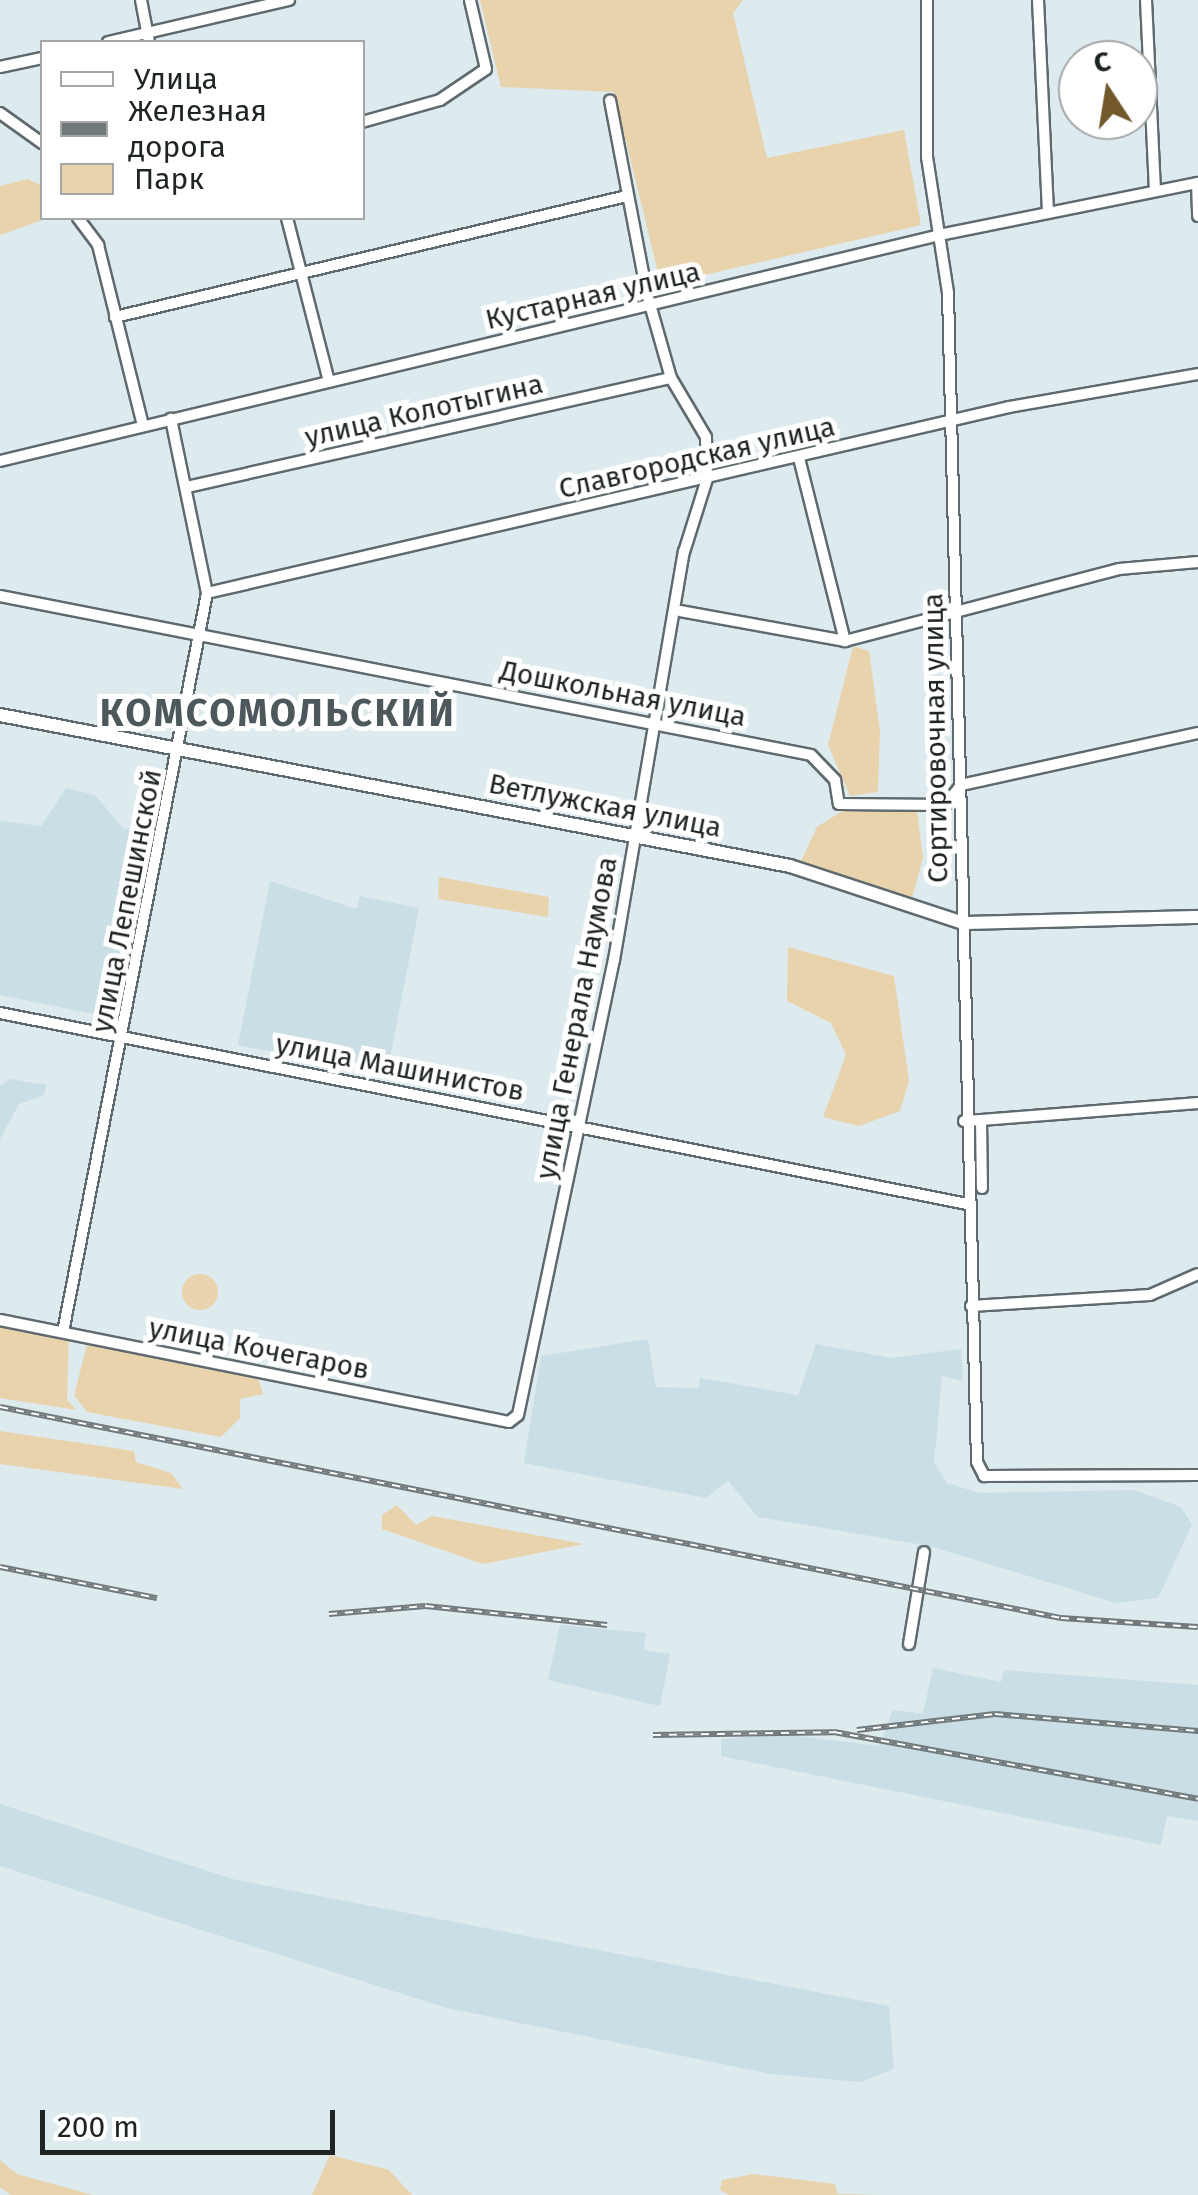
<!DOCTYPE html>
<html>
<head>
<meta charset="utf-8">
<style>
	body { margin:0 }
	#map { position:relative; width:1198px; height:2195px; overflow:hidden; background:#ddeaee; font-family:"Fira Sans",sans-serif }
	div>[style] { position:absolute }
	[style*='--x'] { left:calc(var(--x)*1px); top:calc(var(--y)*1px); width:calc(var(--w)*1px); rotate:calc(var(--a)*1deg) }
	.built>* { inset:0; background:#c9dee5 }
	.green>* { inset:0; background:#e9d3ad }
	.round { border-radius:50% }
	.roads { filter:drop-shadow(2px 0 #5f6a6e) drop-shadow(-2px 0 #5f6a6e) drop-shadow(0 2px #5f6a6e) drop-shadow(0 -2px #5f6a6e) }
	.minor>* { height:10px; margin:-5px; padding:0 5px; transform-origin:5px; border-radius:5px; background:#fff }
	.major>* { height:12px; margin:-6px; padding:0 6px; transform-origin:6px; border-radius:6px; background:#fff }
	.rail>* { height:6px; margin-top:-3px; transform-origin:0; background:repeating-linear-gradient(90deg,#fff 0 8px,#71797b 0 16px); box-sizing:border-box; border-block:2px solid #71797b }
	span { translate:-50% -50%; white-space:nowrap; text-align:center; line-height:1.15; -webkit-text-stroke:10px #fff; paint-order:stroke }
	.street-label { font-size:28px; color:#1e2324 }
	.district-label { font-size:38px; color:#4d585c; font-weight:700; letter-spacing:2.5px }
	.legend { position:absolute; left:40px; top:40px; width:325px; height:180px; box-sizing:border-box; background:#fff; border:2px solid #a5a7a7; margin:0; padding:12px 18px; list-style:none; font-size:30px; color:#1e2324 }
	.legend li { display:flex; align-items:center; gap:20px; height:50px }
	.legend b { width:50px; border:2px solid #a5a7a7 }
	.north { position:absolute; left:1058px; top:40px; width:100px; height:100px; box-sizing:border-box; background:#fff; border:2px solid #a5a7a7; border-radius:50%; rotate:348deg; font-size:28px; font-weight:700; line-height:40px; text-align:center; color:#1e2324 }
	.north::after { content:''; display:block; margin:auto; width:35px; height:45px; background:#72582a; clip-path:polygon(50% 0,100% 100%,50% 72%,0 100%) }
	.scale { position:absolute; left:40px; top:2110px; width:295px; height:45px; box-sizing:border-box; border:5px solid #1e2324; border-top:0; padding-left:12px; font-size:30px; line-height:35px; white-space:nowrap; color:#1e2324; -webkit-text-stroke:8px #fff; paint-order:stroke }
</style>
</head>
<body>
<div id="map">
	<div class="built">
		<i style="clip-path:polygon(66px 788px,95px 795px,123px 828px,157px 834px,123px 1020px,0 995px,0 821px,41px 826px)"></i>
		<i style="clip-path:polygon(270px 881px,357px 909px,360px 896px,419px 908px,387px 1074px,238px 1045px)"></i>
		<i style="clip-path:polygon(10px 1079px,46px 1085px,44px 1095px,19px 1104px,0 1139px,0 1086px)"></i>
		<i style="clip-path:polygon(648px 1339px,656px 1387px,699px 1388px,700px 1378px,798px 1395px,816px 1344px,891px 1358px,961px 1349px,963px 1381px,942px 1376px,934px 1463px,947px 1483px,980px 1493px,1134px 1490px,1181px 1507px,1192px 1525px,1158px 1598px,1116px 1603px,930px 1546px,758px 1517px,728px 1481px,706px 1498px,524px 1463px,541px 1356px)"></i>
		<i style="clip-path:polygon(560px 1625px,646px 1633px,644px 1650px,670px 1654px,660px 1706px,548px 1680px)"></i>
		<i style="clip-path:polygon(933px 1668px,1001px 1682px,1004px 1670px,1198px 1685px,1198px 1821px,1167px 1816px,1161px 1845px,721px 1756px,721px 1739px,782px 1734px,879px 1746px,893px 1710px,923px 1714px)"></i>
		<i style="clip-path:polygon(0 1804px,236px 1880px,889px 2006px,894px 2069px,861px 2082px,771px 2074px,447px 2008px,0 1866px)"></i>
	</div>
	<div class="green">
		<i style="clip-path:polygon(480px 0,743px 0,733px 13px,767px 158px,904px 130px,921px 225px,661px 285px,614px 92px,501px 87px)"></i>
		<i style="clip-path:polygon(28px 179px,42px 186px,48px 218px,0 235px,0 186px)"></i>
		<i style="clip-path:polygon(853px 646px,869px 651px,880px 731px,878px 792px,850px 796px,828px 745px)"></i>
		<i style="clip-path:polygon(916px 803px,923px 858px,912px 898px,801px 861px,817px 827px,852px 805px)"></i>
		<i style="clip-path:polygon(439px 877px,549px 897px,548px 917px,438px 899px)"></i>
		<i style="clip-path:polygon(788px 947px,894px 976px,909px 1081px,900px 1111px,859px 1126px,823px 1117px,846px 1055px,831px 1023px,787px 1001px)"></i>
		<i class="round" style="left:182px;top:1274px;width:36px;height:36px"></i>
		<i style="clip-path:polygon(0 1325px,69px 1338px,67px 1400px,77px 1410px,0 1398px)"></i>
		<i style="clip-path:polygon(88px 1341px,258px 1379px,263px 1394px,240px 1399px,240px 1418px,221px 1437px,87px 1412px,74px 1395px)"></i>
		<i style="clip-path:polygon(0 1431px,134px 1451px,136px 1462px,171px 1473px,183px 1489px,0 1464px)"></i>
		<i style="clip-path:polygon(397px 1505px,416px 1525px,432px 1516px,584px 1544px,483px 1564px,382px 1529px,382px 1515px)"></i>
		<i style="clip-path:polygon(330px 2155px,389px 2170px,412px 2195px,312px 2195px)"></i>
		<i style="clip-path:polygon(0 2160px,17px 2174px,93px 2195px,11px 2195px,0 2187px)"></i>
		<i style="clip-path:polygon(753px 2174px,835px 2184px,837px 2194px,884px 2195px,729px 2195px,720px 2190px,722px 2180px)"></i>
	</div>
	<div class="roads">
		<div class="minor">
			<i style="--x:141;--y:0;--w:43;--a:79.2"></i>
			<i style="--x:927;--y:0;--w:157;--a:90"></i>
			<i style="--x:927;--y:157;--w:138;--a:81.2"></i>
			<i style="--x:948;--y:293;--w:1169;--a:88.58"></i>
			<i style="--x:977;--y:1462;--w:16;--a:63"></i>
			<i style="--x:984;--y:1476;--w:214;--a:-0.3"></i>
			<i style="--x:1038;--y:0;--w:213;--a:87.3"></i>
			<i style="--x:1146;--y:0;--w:191;--a:87.3"></i>
			<i style="--x:108;--y:42;--w:186;--a:-13.1"></i>
			<i style="--x:0;--y:67;--w:43;--a:-12.1"></i>
			<i style="--x:0;--y:113;--w:52;--a:35.5"></i>
			<i style="--x:362;--y:122;--w:81;--a:-15.8"></i>
			<i style="--x:440;--y:100;--w:55;--a:-34"></i>
			<i style="--x:486;--y:69;--w:71;--a:-103.1"></i>
			<i style="--x:1197;--y:183;--w:33;--a:88"></i>
			<i style="--x:78;--y:218;--w:34;--a:53"></i>
			<i style="--x:98;--y:245;--w:186;--a:76"></i>
			<i style="--x:287;--y:218;--w:169;--a:75.6"></i>
			<i style="--x:115;--y:317;--w:526;--a:-13.3"></i>
			<i style="--x:799;--y:458;--w:189;--a:75.9"></i>
			<i style="--x:0;--y:461;--w:971;--a:-13.52"></i>
			<i style="--x:944;--y:234;--w:259;--a:-11.4"></i>
			<i style="--x:187;--y:487;--w:496;--a:-12.7"></i>
			<i style="--x:207;--y:593;--w:823;--a:-13.06"></i>
			<i style="--x:1009;--y:407;--w:192;--a:-9.9"></i>
			<i style="--x:0;--y:596;--w:826;--a:11.09"></i>
			<i style="--x:811;--y:755;--w:35;--a:46"></i>
			<i style="--x:835;--y:780;--w:24;--a:81"></i>
			<i style="--x:839;--y:804;--w:106;--a:0.5"></i>
			<i style="--x:945;--y:805;--w:26;--a:-51"></i>
			<i style="--x:961;--y:785;--w:243;--a:-12.4"></i>
			<i style="--x:680;--y:611;--w:168;--a:10.3"></i>
			<i style="--x:845;--y:641;--w:283;--a:-14.7"></i>
			<i style="--x:1119;--y:569;--w:79;--a:-5.1"></i>
			<i style="--x:0;--y:1013;--w:986;--a:11.17"></i>
			<i style="--x:981;--y:1120;--w:218;--a:-4.5"></i>
			<i style="--x:964;--y:1121;--w:17;--a:-3"></i>
			<i style="--x:981;--y:1120;--w:68;--a:89.2"></i>
			<i style="--x:971;--y:1306;--w:179;--a:-3.5"></i>
			<i style="--x:1150;--y:1295;--w:52;--a:-23.6"></i>
			<i style="--x:0;--y:1320;--w:519;--a:11.33"></i>
			<i style="--x:509;--y:1422;--w:11;--a:-38"></i>
			<i style="--x:518;--y:1415;--w:465;--a:-78.1"></i>
			<i style="--x:614;--y:960;--w:414;--a:-80.3"></i>
			<i style="--x:684;--y:552;--w:77;--a:-72.5"></i>
			<i style="--x:707;--y:479;--w:42;--a:-91.4"></i>
			<i style="--x:706;--y:437;--w:69;--a:-120.7"></i>
			<i style="--x:671;--y:378;--w:87;--a:-105.9"></i>
			<i style="--x:647;--y:294;--w:197;--a:-100.8"></i>
			<i style="--x:63;--y:1332;--w:753;--a:-78.97"></i>
			<i style="--x:207;--y:593;--w:178;--a:-101.7"></i>
			<i style="--x:909;--y:1644;--w:93;--a:-80.7"></i>
		</div>
		<div class="major">
			<i style="--x:0;--y:715;--w:804;--a:10.82"></i>
			<i style="--x:790;--y:866;--w:182;--a:18.2"></i>
			<i style="--x:963;--y:923;--w:235;--a:-1.5"></i>
		</div>
	</div>
	<div class="rail">
		<i style="--x:0;--y:1407;--w:1082;--a:11.25"></i>
		<i style="--x:1061;--y:1618;--w:137;--a:3.8"></i>
		<i style="--x:0;--y:1567;--w:160;--a:11.2"></i>
		<i style="--x:329;--y:1614;--w:97;--a:-4.7"></i>
		<i style="--x:426;--y:1606;--w:182;--a:6"></i>
		<i style="--x:857;--y:1730;--w:139;--a:-6.6"></i>
		<i style="--x:995;--y:1714;--w:204;--a:4.8"></i>
		<i style="--x:653;--y:1735;--w:181;--a:-0.9"></i>
		<i style="--x:834;--y:1732;--w:370;--a:10.4"></i>
	</div>
	<div class="street-label">
		<span style="left:593px;top:296px;rotate:-13deg">Кустарная улица</span>
		<span style="left:424px;top:411px;rotate:-13deg">улица Колотыгина</span>
		<span style="left:697px;top:458px;rotate:-13deg">Славгородская улица</span>
		<span style="left:623px;top:694px;rotate:11deg">Дошкольная улица</span>
		<span style="left:936px;top:738px;rotate:-91deg">Сортировочная улица</span>
		<span style="left:605px;top:806px;rotate:11deg">Ветлужская улица</span>
		<span style="left:127px;top:901px;rotate:-79deg">улица Лепешинской</span>
		<span style="left:577px;top:1018px;rotate:-79deg">улица Генерала Наумова</span>
		<span style="left:400px;top:1068px;rotate:11deg">улица Машинистов</span>
		<span style="left:259px;top:1349px;rotate:11deg">улица Кочегаров</span>
	</div>
	<div class="district-label">
		<span style="left:278px;top:714px">КОМСОМОЛЬСКИЙ</span>
	</div>
	<ul class="legend">
	<li><b style="height:12px;background:#fff"></b>Улица</li>
	<li><b style="height:12px;background:#71797b"></b>Железная дорога</li>
	<li><b style="height:28px;background:#e9d3ad"></b>Парк</li>
	</ul>
	<div class="north">С</div>
	<div class="scale">200 m</div>
</div>
</body>
</html>
